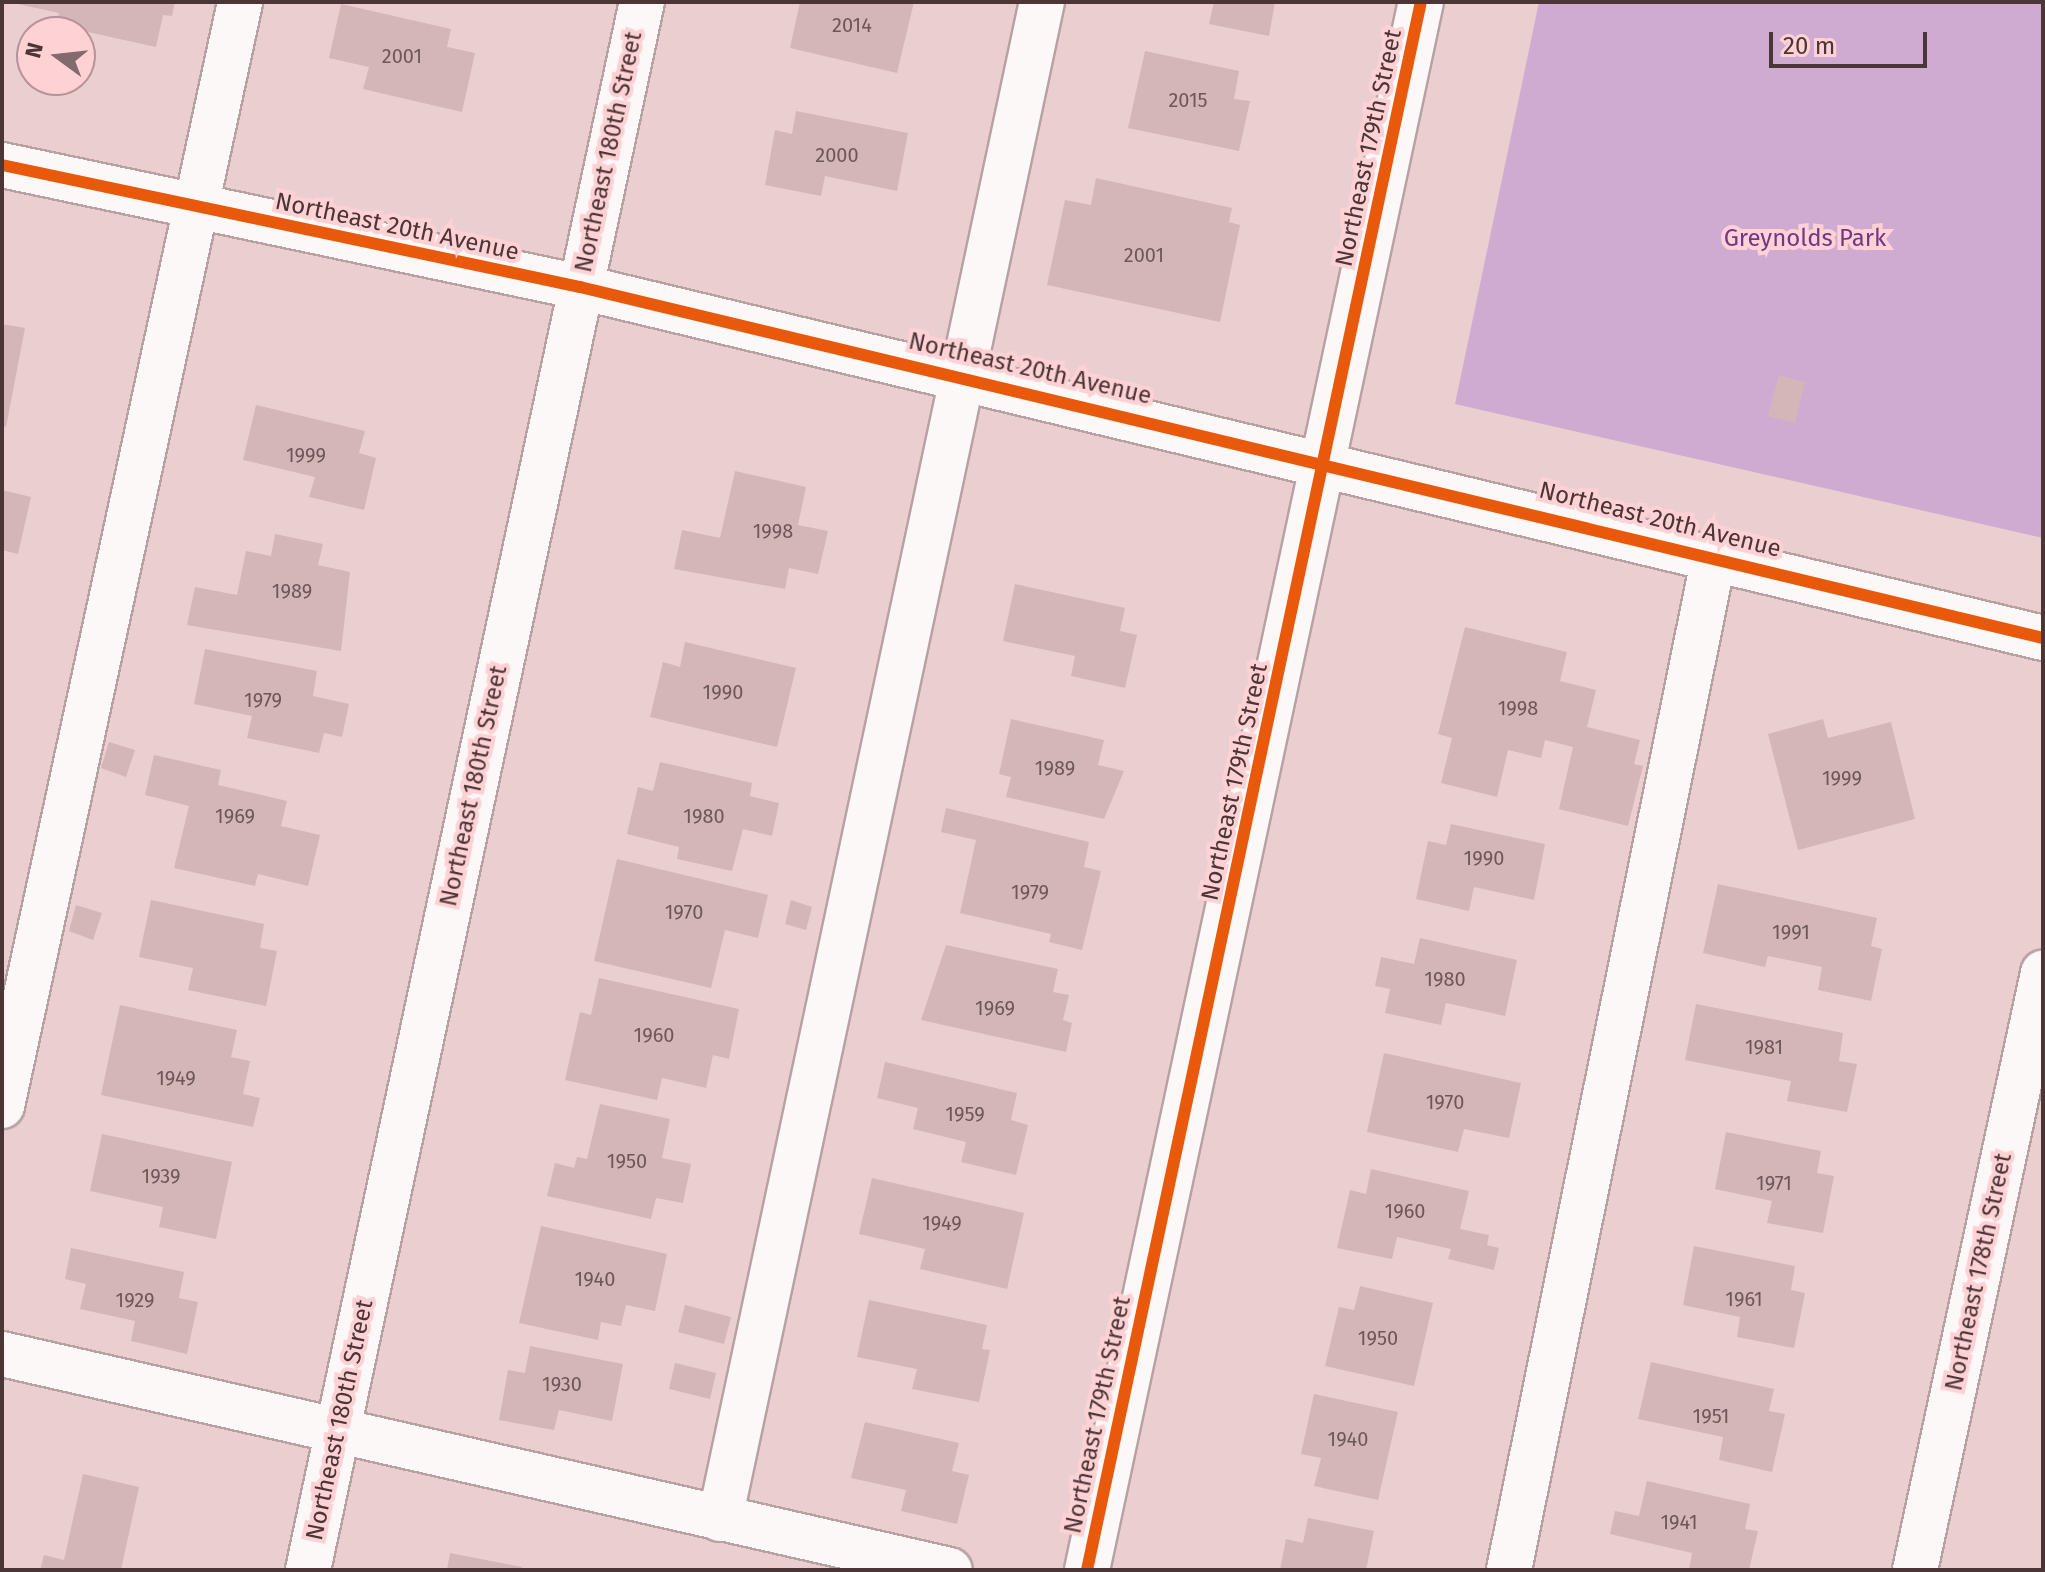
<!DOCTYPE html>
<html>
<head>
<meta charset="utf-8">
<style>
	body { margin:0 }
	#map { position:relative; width:2045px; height:1572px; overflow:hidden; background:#ebced0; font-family:"Fira Sans",sans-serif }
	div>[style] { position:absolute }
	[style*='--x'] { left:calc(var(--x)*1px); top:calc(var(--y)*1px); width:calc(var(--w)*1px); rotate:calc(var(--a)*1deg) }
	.green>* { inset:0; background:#d0abd1 }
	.building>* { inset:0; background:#d4b6b9 }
	.roads { filter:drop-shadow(2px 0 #b7a1a3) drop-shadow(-2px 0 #b7a1a3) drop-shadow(0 2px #b7a1a3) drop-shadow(0 -2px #b7a1a3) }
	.minor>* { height:44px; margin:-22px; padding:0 22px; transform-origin:22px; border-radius:22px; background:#fcf8f8 }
	.cycleway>* { height:12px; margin:-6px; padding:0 6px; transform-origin:6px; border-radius:6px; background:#e8590c }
	span { translate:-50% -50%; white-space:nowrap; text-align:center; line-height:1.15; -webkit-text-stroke:8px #fed2d5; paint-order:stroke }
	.number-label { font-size:20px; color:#6f5659 }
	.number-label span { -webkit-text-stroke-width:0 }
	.street-label { font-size:24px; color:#4b3537 }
	.park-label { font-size:24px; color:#70378b }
	.frame { position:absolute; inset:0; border:4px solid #4b3537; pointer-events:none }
	.north { position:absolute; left:16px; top:16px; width:80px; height:80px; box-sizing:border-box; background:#fed2d5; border:2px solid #b69396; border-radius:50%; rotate:285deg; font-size:22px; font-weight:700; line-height:32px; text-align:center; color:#4b3537 }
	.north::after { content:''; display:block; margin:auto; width:28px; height:36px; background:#836b6d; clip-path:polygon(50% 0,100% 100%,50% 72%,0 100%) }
	.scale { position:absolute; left:1769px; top:32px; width:158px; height:36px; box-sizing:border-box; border:4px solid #4b3537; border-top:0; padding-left:10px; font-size:24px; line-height:28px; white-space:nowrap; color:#4b3537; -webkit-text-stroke:6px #fed2d5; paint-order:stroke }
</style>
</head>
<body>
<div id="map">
	<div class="green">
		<i style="clip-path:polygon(1539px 2px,2043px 2px,2043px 538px,1455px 404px)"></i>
	</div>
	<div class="building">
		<i style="clip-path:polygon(175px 2px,172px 16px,163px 15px,156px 47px,56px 25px,59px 13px,13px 3px)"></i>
		<i style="clip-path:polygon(800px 2px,914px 2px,897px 73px,790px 48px)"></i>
		<i style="clip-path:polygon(1214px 2px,1275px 2px,1269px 36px,1209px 24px)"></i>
		<i style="clip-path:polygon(341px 4px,451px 29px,447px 47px,475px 53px,462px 112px,363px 89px,369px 67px,329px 58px)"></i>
		<i style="clip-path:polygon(1145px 51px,1239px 71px,1234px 99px,1250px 101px,1239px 151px,1128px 128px)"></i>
		<i style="clip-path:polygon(796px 111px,908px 133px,897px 191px,825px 176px,821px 196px,765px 185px,775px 130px,792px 134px)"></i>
		<i style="clip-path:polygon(1096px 178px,1232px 208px,1229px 222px,1240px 225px,1220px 322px,1047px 285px,1065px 200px,1091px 205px)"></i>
		<i style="clip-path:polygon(2px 324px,25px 328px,6px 427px,2px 426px)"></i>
		<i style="clip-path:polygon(1779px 375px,1805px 382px,1795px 423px,1768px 416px)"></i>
		<i style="clip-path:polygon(256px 405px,365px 431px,359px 453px,376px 458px,364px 510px,309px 497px,315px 477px,243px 460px)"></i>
		<i style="clip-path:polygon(735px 471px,806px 487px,798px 525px,828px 531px,818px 574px,789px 568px,785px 589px,674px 569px,682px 530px,720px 538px)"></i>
		<i style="clip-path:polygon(2px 490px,31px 497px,18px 554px,2px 550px)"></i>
		<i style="clip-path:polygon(275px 534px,323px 544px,318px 565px,350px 572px,341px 651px,187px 625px,195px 587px,237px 595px,246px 551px,271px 556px)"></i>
		<i style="clip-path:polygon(1015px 584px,1125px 608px,1120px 631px,1137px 635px,1125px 688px,1071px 676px,1075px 656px,1003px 641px)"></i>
		<i style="clip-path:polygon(1465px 627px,1567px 652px,1560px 681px,1596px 690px,1587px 727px,1640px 740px,1634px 764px,1643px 766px,1628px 826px,1559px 809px,1573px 747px,1545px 740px,1541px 758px,1508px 750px,1497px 797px,1441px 783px,1452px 738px,1438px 734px)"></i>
		<i style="clip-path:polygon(685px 642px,796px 668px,777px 747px,650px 717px,663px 662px,680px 667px)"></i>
		<i style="clip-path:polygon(205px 649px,317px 671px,313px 696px,349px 704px,342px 737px,324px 733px,319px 753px,247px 738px,252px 716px,194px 704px)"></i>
		<i style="clip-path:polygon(1011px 719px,1104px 740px,1098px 765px,1124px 771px,1104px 819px,1006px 797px,1011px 777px,999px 774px)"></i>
		<i style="clip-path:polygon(1823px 719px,1828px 738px,1891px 722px,1915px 819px,1798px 850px,1768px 734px)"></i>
		<i style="clip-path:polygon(109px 742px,135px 750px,126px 777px,101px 768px)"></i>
		<i style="clip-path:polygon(154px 755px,221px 770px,218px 785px,287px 801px,281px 826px,320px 835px,308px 886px,258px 874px,255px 886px,174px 868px,189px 806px,145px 795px)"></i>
		<i style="clip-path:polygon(660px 762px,752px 783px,750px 796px,779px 803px,772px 836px,743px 829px,732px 871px,677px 859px,679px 847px,627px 834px,638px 787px,653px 791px)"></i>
		<i style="clip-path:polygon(946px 808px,1089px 842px,1084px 867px,1101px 871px,1082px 950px,1049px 942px,1051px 934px,960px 913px,976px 840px,941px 832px)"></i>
		<i style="clip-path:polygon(1451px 824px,1545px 844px,1534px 900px,1474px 887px,1469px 911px,1416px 899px,1428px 841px,1446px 845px)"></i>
		<i style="clip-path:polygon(617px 859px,768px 895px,758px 938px,725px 930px,711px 988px,594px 961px)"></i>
		<i style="clip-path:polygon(1718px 884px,1877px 918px,1871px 946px,1882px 949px,1871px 1001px,1818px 990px,1822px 967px,1768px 956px,1765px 967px,1703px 953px)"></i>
		<i style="clip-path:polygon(151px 900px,264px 924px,260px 948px,277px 951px,266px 1006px,188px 990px,193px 968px,139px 957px)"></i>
		<i style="clip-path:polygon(791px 900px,812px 907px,806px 930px,785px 924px)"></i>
		<i style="clip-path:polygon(76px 905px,102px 913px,93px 940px,69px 931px)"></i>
		<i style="clip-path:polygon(1420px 938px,1517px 960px,1505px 1016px,1446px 1003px,1441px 1025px,1385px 1013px,1390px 989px,1375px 986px,1381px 957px,1414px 964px)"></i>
		<i style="clip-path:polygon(946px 945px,1058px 969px,1053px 992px,1069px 995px,1063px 1020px,1072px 1023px,1066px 1052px,921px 1020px)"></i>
		<i style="clip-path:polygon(599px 978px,739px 1009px,729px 1059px,713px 1055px,706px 1088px,662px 1078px,657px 1100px,565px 1080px,580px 1012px,591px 1015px)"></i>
		<i style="clip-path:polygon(1696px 1004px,1843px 1033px,1839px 1061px,1857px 1064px,1847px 1112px,1787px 1101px,1791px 1081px,1685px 1060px)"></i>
		<i style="clip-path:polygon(120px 1005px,237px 1030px,231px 1057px,250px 1061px,243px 1094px,260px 1098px,253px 1127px,101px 1095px)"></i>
		<i style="clip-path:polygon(1384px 1053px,1521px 1083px,1509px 1138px,1464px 1129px,1458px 1152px,1367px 1132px)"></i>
		<i style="clip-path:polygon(885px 1062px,1017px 1093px,1011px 1120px,1028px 1125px,1016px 1175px,961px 1162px,966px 1142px,913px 1129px,918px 1108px,877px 1098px)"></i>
		<i style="clip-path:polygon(600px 1104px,670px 1119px,662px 1158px,691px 1164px,683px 1203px,656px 1198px,651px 1219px,547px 1196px,555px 1163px,574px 1168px,577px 1157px,587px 1159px)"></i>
		<i style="clip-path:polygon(1726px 1132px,1821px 1151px,1817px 1173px,1834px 1176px,1823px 1233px,1767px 1223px,1772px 1201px,1715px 1189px)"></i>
		<i style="clip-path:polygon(102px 1134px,232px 1162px,216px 1239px,159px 1227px,163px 1207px,90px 1191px)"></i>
		<i style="clip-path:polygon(1371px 1169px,1469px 1191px,1460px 1229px,1489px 1235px,1487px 1245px,1499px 1248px,1494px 1270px,1448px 1259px,1451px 1249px,1397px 1237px,1392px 1259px,1337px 1248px,1350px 1190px,1366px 1194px)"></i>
		<i style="clip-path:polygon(872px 1178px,1024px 1213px,1007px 1289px,920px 1269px,925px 1249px,859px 1234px)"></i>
		<i style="clip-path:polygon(541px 1226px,667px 1254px,655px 1311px,626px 1305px,621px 1326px,601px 1322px,598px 1340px,519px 1323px)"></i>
		<i style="clip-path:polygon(1694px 1246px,1795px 1266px,1791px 1290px,1805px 1293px,1794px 1348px,1737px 1337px,1740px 1317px,1683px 1305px)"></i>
		<i style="clip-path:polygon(71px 1248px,184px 1272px,179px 1298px,198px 1302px,187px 1354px,131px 1341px,135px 1321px,80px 1309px,86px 1284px,65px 1279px)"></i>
		<i style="clip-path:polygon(1360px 1286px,1433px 1303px,1414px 1386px,1325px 1366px,1339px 1307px,1354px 1310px)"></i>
		<i style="clip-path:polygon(869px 1300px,987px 1325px,982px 1349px,990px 1350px,979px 1402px,912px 1389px,917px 1369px,857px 1357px)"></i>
		<i style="clip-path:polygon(685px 1305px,731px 1317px,724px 1344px,678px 1332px)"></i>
		<i style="clip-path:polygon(530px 1346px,623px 1364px,612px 1421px,559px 1410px,554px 1430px,499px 1420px,508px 1370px,525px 1373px)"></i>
		<i style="clip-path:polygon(1651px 1362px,1774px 1389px,1769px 1411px,1785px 1414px,1772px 1472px,1719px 1460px,1723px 1437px,1638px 1419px)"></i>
		<i style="clip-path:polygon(675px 1363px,716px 1373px,710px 1399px,669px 1389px)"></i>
		<i style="clip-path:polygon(1314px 1394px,1398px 1412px,1378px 1500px,1314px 1486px,1321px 1458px,1301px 1454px)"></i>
		<i style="clip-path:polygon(865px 1422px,959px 1443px,952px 1471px,969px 1475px,957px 1524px,901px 1511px,906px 1490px,851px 1478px)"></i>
		<i style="clip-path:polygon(83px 1474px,139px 1487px,121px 1570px,40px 1570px,44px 1555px,64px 1560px)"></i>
		<i style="clip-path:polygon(1647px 1481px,1750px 1504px,1745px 1529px,1758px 1531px,1749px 1570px,1689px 1570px,1692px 1553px,1610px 1534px,1615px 1511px,1639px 1516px)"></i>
		<i style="clip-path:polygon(1308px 1518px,1374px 1531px,1366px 1570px,1280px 1570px,1286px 1539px,1303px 1543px)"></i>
		<i style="clip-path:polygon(450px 1553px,522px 1567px,521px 1570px,447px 1570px)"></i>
	</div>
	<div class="roads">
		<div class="minor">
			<i style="--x:2;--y:165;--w:591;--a:11.92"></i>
			<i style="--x:580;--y:287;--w:1505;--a:13.49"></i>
			<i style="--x:2;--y:1106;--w:1129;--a:-77.83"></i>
			<i style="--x:2;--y:1354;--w:972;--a:12.84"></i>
			<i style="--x:720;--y:1519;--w:1551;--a:-78.02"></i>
			<i style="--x:308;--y:1570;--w:1603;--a:-77.98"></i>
			<i style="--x:1087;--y:1570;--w:1603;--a:-77.98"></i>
			<i style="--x:1509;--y:1570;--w:1035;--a:-78.57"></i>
			<i style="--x:1915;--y:1570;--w:611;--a:-77.9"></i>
		</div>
	</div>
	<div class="cycleway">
		<i style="--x:2;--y:165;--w:591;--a:11.92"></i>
		<i style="--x:580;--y:287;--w:1505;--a:13.49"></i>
		<i style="--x:1087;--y:1570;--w:1603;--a:-77.98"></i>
	</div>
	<div class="number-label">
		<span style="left:852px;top:25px">2014</span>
		<span style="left:402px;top:56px">2001</span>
		<span style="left:1188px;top:100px">2015</span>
		<span style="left:837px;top:155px">2000</span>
		<span style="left:1144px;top:255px">2001</span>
		<span style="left:306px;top:455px">1999</span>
		<span style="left:773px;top:531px">1998</span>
		<span style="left:292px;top:591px">1989</span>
		<span style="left:723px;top:692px">1990</span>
		<span style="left:263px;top:700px">1979</span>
		<span style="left:1518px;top:708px">1998</span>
		<span style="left:1055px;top:768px">1989</span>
		<span style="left:1842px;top:778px">1999</span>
		<span style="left:235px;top:816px">1969</span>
		<span style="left:704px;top:816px">1980</span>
		<span style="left:1484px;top:858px">1990</span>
		<span style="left:1030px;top:892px">1979</span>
		<span style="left:684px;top:912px">1970</span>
		<span style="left:1791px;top:932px">1991</span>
		<span style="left:1445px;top:979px">1980</span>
		<span style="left:995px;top:1008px">1969</span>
		<span style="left:654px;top:1035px">1960</span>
		<span style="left:1764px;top:1047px">1981</span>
		<span style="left:176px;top:1078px">1949</span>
		<span style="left:1445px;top:1102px">1970</span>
		<span style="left:965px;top:1114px">1959</span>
		<span style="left:627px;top:1161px">1950</span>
		<span style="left:161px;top:1176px">1939</span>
		<span style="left:1774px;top:1183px">1971</span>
		<span style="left:1405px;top:1211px">1960</span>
		<span style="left:942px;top:1223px">1949</span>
		<span style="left:595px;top:1279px">1940</span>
		<span style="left:1744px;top:1299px">1961</span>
		<span style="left:135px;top:1300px">1929</span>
		<span style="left:1378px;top:1338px">1950</span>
		<span style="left:562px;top:1384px">1930</span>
		<span style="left:1711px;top:1416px">1951</span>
		<span style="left:1348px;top:1439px">1940</span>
		<span style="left:1679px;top:1522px">1941</span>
	</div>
	<div class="street-label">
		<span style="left:1369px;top:148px;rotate:-78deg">Northeast 179th Street</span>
		<span style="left:609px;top:152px;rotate:-78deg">Northeast 180th Street</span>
		<span style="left:397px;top:227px;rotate:12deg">Northeast 20th Avenue</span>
		<span style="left:1030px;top:369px;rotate:13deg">Northeast 20th Avenue</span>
		<span style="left:1660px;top:520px;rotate:14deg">Northeast 20th Avenue</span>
		<span style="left:1235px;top:782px;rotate:-78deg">Northeast 179th Street</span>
		<span style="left:474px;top:786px;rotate:-78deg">Northeast 180th Street</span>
		<span style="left:1979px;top:1272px;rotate:-78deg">Northeast 178th Street</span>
		<span style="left:1098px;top:1415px;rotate:-78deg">Northeast 179th Street</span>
		<span style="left:340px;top:1420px;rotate:-78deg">Northeast 180th Street</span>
	</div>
	<div class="park-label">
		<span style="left:1805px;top:239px">Greynolds Park</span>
	</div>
	<div class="frame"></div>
	<div class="north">N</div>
	<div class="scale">20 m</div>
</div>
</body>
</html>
